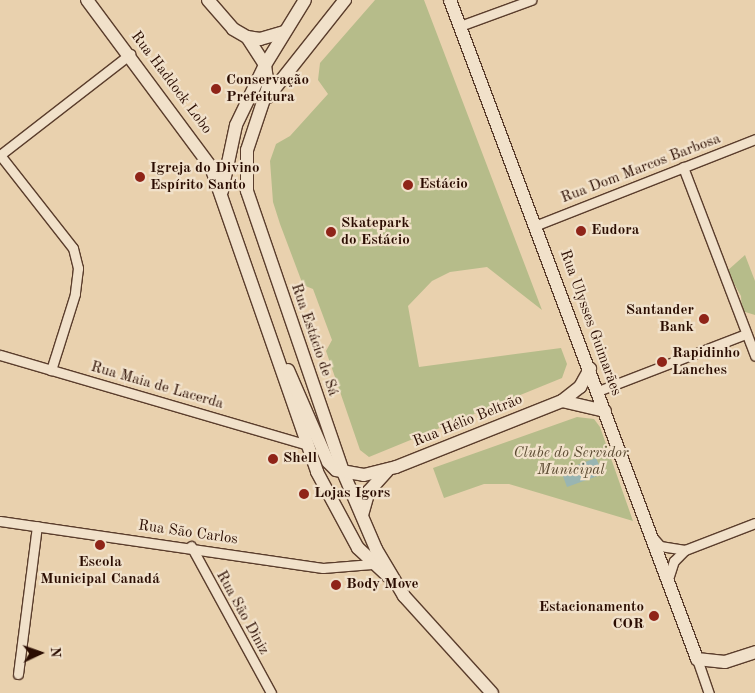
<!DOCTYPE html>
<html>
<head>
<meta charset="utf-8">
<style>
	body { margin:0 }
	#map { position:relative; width:755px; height:693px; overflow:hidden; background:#e9d1ae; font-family:"Old Standard TT",serif }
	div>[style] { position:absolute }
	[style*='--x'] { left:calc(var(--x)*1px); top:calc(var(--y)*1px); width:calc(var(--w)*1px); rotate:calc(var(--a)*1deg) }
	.green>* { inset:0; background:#b6bc8a }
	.water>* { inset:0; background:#99b5b2 }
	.roads { filter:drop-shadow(1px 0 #5a3d2c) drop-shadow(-1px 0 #5a3d2c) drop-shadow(0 1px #5a3d2c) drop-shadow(0 -1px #5a3d2c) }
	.street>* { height:9px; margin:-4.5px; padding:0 4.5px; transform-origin:4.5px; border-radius:4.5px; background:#f1e1ca }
	.secondary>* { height:12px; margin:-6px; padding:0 6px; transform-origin:6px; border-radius:6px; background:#f1e1ca }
	.dots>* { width:14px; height:14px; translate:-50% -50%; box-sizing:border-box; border:2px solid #f1e1ca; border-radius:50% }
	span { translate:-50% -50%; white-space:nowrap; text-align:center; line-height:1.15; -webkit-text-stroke:4.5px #f1e1ca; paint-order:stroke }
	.poi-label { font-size:15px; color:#2a0c01; font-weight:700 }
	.left { translate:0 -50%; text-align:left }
	.right { translate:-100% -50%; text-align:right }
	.street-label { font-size:15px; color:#2a0c01 }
	.park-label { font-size:15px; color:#5b4a31; font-style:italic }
	.north { position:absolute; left:15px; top:628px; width:50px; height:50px; -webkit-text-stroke:4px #f1e1ca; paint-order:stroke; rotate:87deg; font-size:14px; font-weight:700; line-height:20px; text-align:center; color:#2a0c01 }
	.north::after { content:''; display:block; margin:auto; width:18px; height:22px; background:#2a0c01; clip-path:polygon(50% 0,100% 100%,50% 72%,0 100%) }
</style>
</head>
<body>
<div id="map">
	<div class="green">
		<i style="clip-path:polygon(375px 0,424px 0,542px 310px,487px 267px,450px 272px,432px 281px,408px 306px,419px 367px,561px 348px,567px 364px,562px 378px,369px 457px,360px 450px,326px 351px,332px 340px,313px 289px,303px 285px,280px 224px,273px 202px,270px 161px,276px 144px,290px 136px,328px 94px,318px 80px,320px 63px)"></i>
		<i style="clip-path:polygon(745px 255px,755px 281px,755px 315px,742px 311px,741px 296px,727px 271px)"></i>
		<i style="clip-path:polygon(577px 417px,594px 419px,600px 427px,633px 521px,509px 484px,484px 484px,444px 498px,433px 468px)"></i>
	</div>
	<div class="water">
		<i style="clip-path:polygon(596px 458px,603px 474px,567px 487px,561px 471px)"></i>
	</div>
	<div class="roads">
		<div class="street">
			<i style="--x:460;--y:26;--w:76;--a:-20.1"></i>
			<i style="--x:0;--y:155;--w:118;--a:51.9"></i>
			<i style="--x:73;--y:248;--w:21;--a:76"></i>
			<i style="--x:78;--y:268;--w:26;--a:97"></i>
			<i style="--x:75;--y:294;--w:80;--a:107.5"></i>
			<i style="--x:0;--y:155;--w:165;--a:-37.8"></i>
			<i style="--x:683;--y:167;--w:202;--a:69.1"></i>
			<i style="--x:537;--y:225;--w:234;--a:-21.5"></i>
			<i style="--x:0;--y:355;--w:318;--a:16.3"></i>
			<i style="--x:598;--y:391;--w:159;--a:-21.1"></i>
			<i style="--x:0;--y:521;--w:326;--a:8.3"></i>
			<i style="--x:323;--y:568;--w:49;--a:-4.7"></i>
			<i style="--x:654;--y:539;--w:9;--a:49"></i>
			<i style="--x:660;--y:546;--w:25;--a:9"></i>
			<i style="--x:191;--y:546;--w:167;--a:61.4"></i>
			<i style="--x:668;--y:579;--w:19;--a:-72"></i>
			<i style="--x:674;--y:561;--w:16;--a:-45"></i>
			<i style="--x:685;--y:550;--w:75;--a:-21.1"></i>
			<i style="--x:697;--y:659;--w:36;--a:71"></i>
			<i style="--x:18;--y:674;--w:149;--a:-82.7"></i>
		</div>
		<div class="secondary">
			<i style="--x:87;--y:0;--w:208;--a:53.4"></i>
			<i style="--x:211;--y:167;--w:323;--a:70.8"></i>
			<i style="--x:317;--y:472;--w:86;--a:61.7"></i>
			<i style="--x:358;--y:548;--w:42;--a:43.1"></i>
			<i style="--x:208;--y:0;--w:38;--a:49"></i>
			<i style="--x:233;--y:29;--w:16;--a:30"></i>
			<i style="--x:247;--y:37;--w:33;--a:57"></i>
			<i style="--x:265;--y:65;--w:22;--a:82"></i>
			<i style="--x:268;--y:87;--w:66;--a:108.4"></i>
			<i style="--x:247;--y:150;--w:41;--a:90"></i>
			<i style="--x:247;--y:191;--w:297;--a:71.1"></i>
			<i style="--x:343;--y:472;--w:84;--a:66.8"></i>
			<i style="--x:376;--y:549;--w:55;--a:59.2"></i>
			<i style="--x:404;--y:596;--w:131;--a:47.8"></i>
			<i style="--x:450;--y:0;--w:704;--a:69.45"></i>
			<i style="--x:697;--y:659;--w:28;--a:6"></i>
			<i style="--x:725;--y:662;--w:32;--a:-18"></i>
			<i style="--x:247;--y:37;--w:13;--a:9"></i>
			<i style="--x:260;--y:39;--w:25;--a:-16"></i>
			<i style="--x:268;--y:97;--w:124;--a:-51.6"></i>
			<i style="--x:222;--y:191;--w:67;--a:-78"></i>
			<i style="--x:236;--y:125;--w:67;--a:-64.2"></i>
			<i style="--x:265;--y:65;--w:76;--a:-58.4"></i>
			<i style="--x:288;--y:370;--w:100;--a:66.5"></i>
			<i style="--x:328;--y:462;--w:11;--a:45"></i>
			<i style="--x:336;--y:470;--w:28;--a:10"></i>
			<i style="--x:364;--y:475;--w:33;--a:-14"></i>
			<i style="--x:396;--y:467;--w:179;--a:-21.7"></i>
			<i style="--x:562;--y:401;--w:23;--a:-38"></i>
			<i style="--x:580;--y:387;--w:21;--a:-61"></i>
			<i style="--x:562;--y:401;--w:44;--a:13.1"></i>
			<i style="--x:362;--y:515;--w:25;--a:-74"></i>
			<i style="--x:369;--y:491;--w:27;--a:-48"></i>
		</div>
	</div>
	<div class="dots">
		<i style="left:216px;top:89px;background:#8f2418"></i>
		<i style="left:140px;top:177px;background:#8f2418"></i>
		<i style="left:408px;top:185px;background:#8f2418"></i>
		<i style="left:581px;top:231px;background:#8f2418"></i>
		<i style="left:331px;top:232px;background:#8f2418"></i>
		<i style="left:704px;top:319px;background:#8f2418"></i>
		<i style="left:662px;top:362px;background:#8f2418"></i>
		<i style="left:273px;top:459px;background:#8f2418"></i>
		<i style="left:304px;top:494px;background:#8f2418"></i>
		<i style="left:100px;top:545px;background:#8f2418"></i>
		<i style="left:336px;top:585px;background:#8f2418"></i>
		<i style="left:654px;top:616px;background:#8f2418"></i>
	</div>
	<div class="poi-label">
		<span class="left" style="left:226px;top:89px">Conservação<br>Prefeitura</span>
		<span class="left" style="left:150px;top:177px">Igreja do Divino<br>Espírito Santo</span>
		<span class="left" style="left:419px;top:185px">Estácio</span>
		<span class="left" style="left:341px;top:232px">Skatepark<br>do Estácio</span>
		<span class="left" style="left:591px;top:231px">Eudora</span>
		<span class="right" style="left:694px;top:319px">Santander<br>Bank</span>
		<span class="left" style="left:672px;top:362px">Rapidinho<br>Lanches</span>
		<span class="left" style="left:283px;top:459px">Shell</span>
		<span class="left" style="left:314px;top:494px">Lojas Igors</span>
		<span style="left:100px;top:571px">Escola<br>Municipal Canadá</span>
		<span class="left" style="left:346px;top:585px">Body Move</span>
		<span class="right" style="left:644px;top:616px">Estacionamento<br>COR</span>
	</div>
	<div class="street-label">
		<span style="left:171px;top:83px;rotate:53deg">Rua Haddock Lobo</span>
		<span style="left:641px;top:169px;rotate:-21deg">Rua Dom Marcos Barbosa</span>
		<span style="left:590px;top:323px;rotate:70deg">Rua Ulysses Guimarães</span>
		<span style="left:314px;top:340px;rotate:71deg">Rua Estácio de Sá</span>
		<span style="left:157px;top:386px;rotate:16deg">Rua Maia de Lacerda</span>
		<span style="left:468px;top:421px;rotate:-22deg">Rua Hélio Beltrão</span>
		<span style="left:188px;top:533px;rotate:8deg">Rua São Carlos</span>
		<span style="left:242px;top:613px;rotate:61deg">Rua São Diniz</span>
	</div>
	<div class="park-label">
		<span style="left:571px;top:462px">Clube do Servidor<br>Municipal</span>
	</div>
	<div class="north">N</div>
</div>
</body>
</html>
